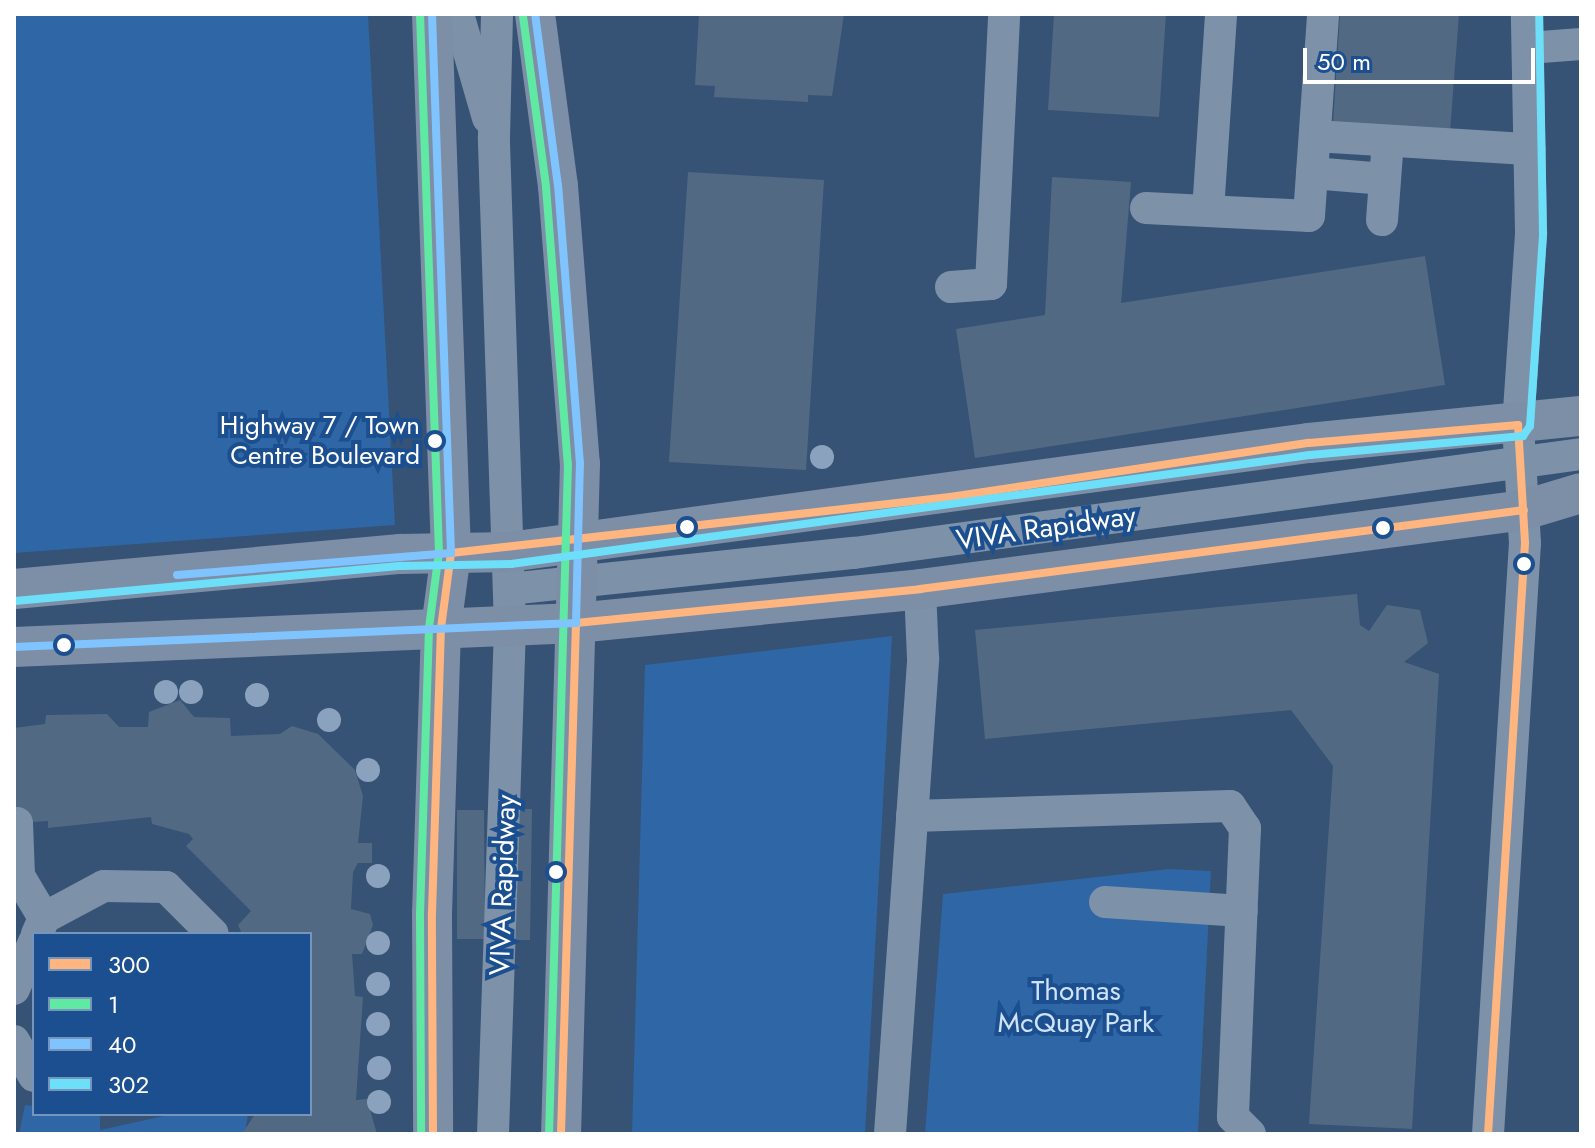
<!DOCTYPE html>
<html>
<head>
<meta charset="utf-8">
<style>
	body { margin:0 }
	#map { position:relative; width:1595px; height:1148px; overflow:hidden; background:#365274; font-family:Jost,sans-serif }
	div>[style] { position:absolute }
	[style*='--x'] { left:calc(var(--x)*1px); top:calc(var(--y)*1px); width:calc(var(--w)*1px); rotate:calc(var(--a)*1deg) }
	.green>* { inset:0; background:#2f66a5 }
	.building>* { inset:0; background:#526984 }
	.minor>* { height:32px; margin:-16px; padding:0 16px; transform-origin:16px; border-radius:16px; background:#7d92a8 }
	.major>* { height:40px; margin:-20px; padding:0 20px; transform-origin:20px; border-radius:20px; background:#7d8ea7 }
	.bus-1>* { height:8px; margin:-4px; padding:0 4px; transform-origin:4px; border-radius:4px; background:#ffb580 }
	.bus-2>* { height:8px; margin:-4px; padding:0 4px; transform-origin:4px; border-radius:4px; background:#60e9a3 }
	.bus-3>* { height:8px; margin:-4px; padding:0 4px; transform-origin:4px; border-radius:4px; background:#80c4ff }
	.bus-4>* { height:8px; margin:-4px; padding:0 4px; transform-origin:4px; border-radius:4px; background:#6ddff8 }
	.trees>* { width:24px; height:24px; margin:-12px; border-radius:50%; background:#8aa2be }
	.dots>* { width:22px; height:22px; translate:-50% -50%; box-sizing:border-box; border:4px solid #1b4f8f; border-radius:50% }
	span { translate:-50% -50%; white-space:nowrap; text-align:center; line-height:1.15; -webkit-text-stroke:8px #1b4f8f; paint-order:stroke }
	.bus-label { font-size:26px; color:#fff }
	.right { translate:-100% -50%; text-align:right }
	.street-label { font-size:28px; color:#fff }
	.park-label { font-size:28px; color:#cfe3fa }
	.frame { position:absolute; inset:0; border:16px solid #fff; pointer-events:none }
	.legend { position:absolute; left:32px; top:932px; width:280px; height:184px; box-sizing:border-box; background:#1b4f8f; border:2px solid #7695bc; margin:0; padding:10px 14px; list-style:none; font-size:24px; color:#fff }
	.legend li { display:flex; align-items:center; gap:16px; height:40px }
	.legend b { width:40px; border:2px solid #7695bc }
	.scale { position:absolute; left:1303px; top:48px; width:232px; height:36px; box-sizing:border-box; border:4px solid #fff; border-top:0; padding-left:10px; font-size:24px; line-height:28px; white-space:nowrap; color:#fff; -webkit-text-stroke:6px #1b4f8f; paint-order:stroke }
</style>
</head>
<body>
<div id="map">
	<div class="green">
		<i style="clip-path:polygon(14px 14px,368px 14px,395px 525px,14px 553px)"></i>
		<i style="clip-path:polygon(892px 636px,865px 1134px,632px 1134px,645px 665px)"></i>
		<i style="clip-path:polygon(1169px 869px,1211px 871px,1198px 1134px,925px 1134px,943px 894px)"></i>
		<i style="clip-path:polygon(25px 1105px,34px 1106px,34px 1114px,100px 1114px,100px 1130px,173px 1114px,248px 1114px,245px 1134px,19px 1134px)"></i>
	</div>
	<div class="building">
		<i style="clip-path:polygon(699px 14px,844px 14px,832px 96px,808px 95px,808px 102px,714px 97px,715px 86px,695px 85px)"></i>
		<i style="clip-path:polygon(1054px 14px,1166px 14px,1159px 117px,1048px 110px)"></i>
		<i style="clip-path:polygon(1340px 14px,1459px 14px,1450px 132px,1333px 123px)"></i>
		<i style="clip-path:polygon(688px 172px,824px 180px,806px 470px,669px 462px)"></i>
		<i style="clip-path:polygon(1052px 177px,1131px 182px,1121px 303px,1425px 256px,1445px 385px,975px 458px,956px 329px,1045px 315px)"></i>
		<i style="clip-path:polygon(1357px 594px,1360px 625px,1369px 631px,1387px 605px,1420px 610px,1428px 643px,1404px 662px,1439px 674px,1412px 1129px,1309px 1124px,1333px 766px,1291px 710px,985px 739px,975px 630px)"></i>
		<i style="clip-path:polygon(180px 700px,194px 717px,230px 718px,231px 736px,280px 734px,292px 726px,318px 734px,355px 770px,363px 796px,358px 843px,372px 843px,372px 863px,358px 863px,353px 872px,351px 909px,370px 914px,373px 925px,362px 954px,352px 954px,355px 996px,363px 997px,356px 1100px,367px 1099px,377px 1134px,242px 1134px,255px 1114px,310px 1114px,310px 934px,242px 934px,238px 925px,251px 911px,186px 846px,193px 839px,189px 834px,152px 824px,151px 817px,48px 828px,48px 821px,14px 823px,14px 728px,45px 724px,46px 715px,107px 714px,119px 727px,148px 727px,149px 712px)"></i>
		<i style="clip-path:polygon(512px 809px,532px 809px,530px 940px,510px 940px)"></i>
		<i style="clip-path:polygon(457px 810px,484px 810px,485px 939px,457px 939px)"></i>
	</div>
	<div class="minor">
		<i style="--x:458;--y:14;--w:108;--a:73.9"></i>
		<i style="--x:1528;--y:48;--w:53;--a:-4.3"></i>
		<i style="--x:1315;--y:136;--w:215;--a:3.5"></i>
		<i style="--x:1312;--y:173;--w:73;--a:4.7"></i>
		<i style="--x:1146;--y:208;--w:163;--a:2.8"></i>
		<i style="--x:1309;--y:216;--w:202;--a:-86"></i>
		<i style="--x:1208;--y:211;--w:197;--a:-86.2"></i>
		<i style="--x:1382;--y:220;--w:79;--a:-85.7"></i>
		<i style="--x:951;--y:287;--w:40;--a:-4.3"></i>
		<i style="--x:991;--y:284;--w:270;--a:-87.2"></i>
		<i style="--x:509;--y:589;--w:347;--a:-6"></i>
		<i style="--x:854;--y:553;--w:734;--a:-7.75"></i>
		<i style="--x:912;--y:816;--w:318;--a:-1.8"></i>
		<i style="--x:1230;--y:806;--w:27;--a:56"></i>
		<i style="--x:1245;--y:828;--w:289;--a:92.4"></i>
		<i style="--x:1233;--y:1117;--w:24;--a:45"></i>
		<i style="--x:17;--y:823;--w:53;--a:87.8"></i>
		<i style="--x:19;--y:876;--w:49;--a:59.2"></i>
		<i style="--x:1105;--y:902;--w:137;--a:3.8"></i>
		<i style="--x:37;--y:934;--w:17;--a:-66"></i>
		<i style="--x:44;--y:918;--w:68;--a:-28.1"></i>
		<i style="--x:104;--y:886;--w:62;--a:0.9"></i>
		<i style="--x:166;--y:887;--w:66;--a:45"></i>
		<i style="--x:14;--y:989;--w:51;--a:-66.9"></i>
		<i style="--x:14;--y:1041;--w:40;--a:60.3"></i>
		<i style="--x:493;--y:1134;--w:508;--a:-88.08"></i>
		<i style="--x:510;--y:626;--w:489;--a:-91.9"></i>
		<i style="--x:494;--y:137;--w:123;--a:-88.6"></i>
		<i style="--x:890;--y:1134;--w:477;--a:-86"></i>
		<i style="--x:923;--y:658;--w:69;--a:-92.5"></i>
		<i style="--x:1488;--y:1134;--w:592;--a:-86.42"></i>
		<i style="--x:1525;--y:543;--w:118;--a:-93.4"></i>
		<i style="--x:1518;--y:425;--w:193;--a:-86.1"></i>
		<i style="--x:1531;--y:232;--w:218;--a:-91.1"></i>
	</div>
	<div class="major">
		<i style="--x:432;--y:14;--w:539;--a:87.98"></i>
		<i style="--x:451;--y:553;--w:76;--a:97.6"></i>
		<i style="--x:441;--y:628;--w:285;--a:91.8"></i>
		<i style="--x:432;--y:913;--w:221;--a:89.7"></i>
		<i style="--x:535;--y:14;--w:174;--a:82.4"></i>
		<i style="--x:558;--y:186;--w:279;--a:85.5"></i>
		<i style="--x:580;--y:464;--w:670;--a:91.62"></i>
		<i style="--x:14;--y:589;--w:388;--a:-5.2"></i>
		<i style="--x:400;--y:554;--w:109;--a:-1.1"></i>
		<i style="--x:509;--y:552;--w:807;--a:-7.76"></i>
		<i style="--x:1309;--y:443;--w:273;--a:-5.7"></i>
		<i style="--x:14;--y:647;--w:563;--a:-2.45"></i>
		<i style="--x:576;--y:623;--w:346;--a:-5.6"></i>
		<i style="--x:920;--y:589;--w:609;--a:-7.45"></i>
		<i style="--x:1524;--y:510;--w:59;--a:-16.6"></i>
	</div>
	<div class="bus-1">
		<i style="--x:433;--y:1134;--w:221;--a:-90.3"></i>
		<i style="--x:432;--y:913;--w:285;--a:-88.2"></i>
		<i style="--x:441;--y:628;--w:76;--a:-82.4"></i>
		<i style="--x:451;--y:553;--w:502;--a:-6.4"></i>
		<i style="--x:950;--y:497;--w:363;--a:-8.6"></i>
		<i style="--x:1309;--y:443;--w:210;--a:-4.9"></i>
		<i style="--x:1518;--y:425;--w:118;--a:86.6"></i>
		<i style="--x:1525;--y:543;--w:592;--a:93.58"></i>
		<i style="--x:561;--y:1134;--w:511;--a:-88.32"></i>
		<i style="--x:576;--y:623;--w:346;--a:-5.6"></i>
		<i style="--x:920;--y:589;--w:609;--a:-7.45"></i>
	</div>
	<div class="bus-2">
		<i style="--x:420;--y:14;--w:538;--a:87.98"></i>
		<i style="--x:439;--y:552;--w:77;--a:97.5"></i>
		<i style="--x:429;--y:628;--w:285;--a:91.8"></i>
		<i style="--x:420;--y:913;--w:221;--a:89.7"></i>
		<i style="--x:523;--y:16;--w:173;--a:82.3"></i>
		<i style="--x:546;--y:187;--w:278;--a:85.5"></i>
		<i style="--x:568;--y:464;--w:670;--a:91.62"></i>
	</div>
	<div class="bus-3">
		<i style="--x:177;--y:575;--w:275;--a:-4.6"></i>
		<i style="--x:451;--y:553;--w:539;--a:-92.02"></i>
		<i style="--x:14;--y:647;--w:563;--a:-2.45"></i>
		<i style="--x:576;--y:623;--w:159;--a:-88.6"></i>
		<i style="--x:580;--y:464;--w:279;--a:-94.5"></i>
		<i style="--x:558;--y:186;--w:174;--a:-97.6"></i>
	</div>
	<div class="bus-4">
		<i style="--x:15;--y:601;--w:388;--a:-5.2"></i>
		<i style="--x:401;--y:566;--w:110;--a:-1"></i>
		<i style="--x:511;--y:564;--w:806;--a:-7.77"></i>
		<i style="--x:1310;--y:455;--w:214;--a:-5.1"></i>
		<i style="--x:1523;--y:436;--w:12;--a:-55"></i>
		<i style="--x:1530;--y:426;--w:193;--a:-86.1"></i>
		<i style="--x:1543;--y:233;--w:219;--a:-91"></i>
	</div>
	<div class="trees">
		<i style="left:822px;top:457px"></i>
		<i style="left:166px;top:692px"></i>
		<i style="left:191px;top:692px"></i>
		<i style="left:257px;top:695px"></i>
		<i style="left:329px;top:720px"></i>
		<i style="left:368px;top:770px"></i>
		<i style="left:378px;top:876px"></i>
		<i style="left:378px;top:943px"></i>
		<i style="left:378px;top:984px"></i>
		<i style="left:378px;top:1024px"></i>
		<i style="left:379px;top:1068px"></i>
		<i style="left:379px;top:1102px"></i>
	</div>
	<div class="dots">
		<i style="left:435px;top:441px;background:#fff"></i>
		<i style="left:687px;top:527px;background:#fff"></i>
		<i style="left:1383px;top:528px;background:#fff"></i>
		<i style="left:1524px;top:564px;background:#fff"></i>
		<i style="left:64px;top:645px;background:#fff"></i>
		<i style="left:556px;top:872px;background:#fff"></i>
	</div>
	<div class="bus-label">
		<span class="right" style="left:420px;top:441px">Highway 7 / Town<br>Centre Boulevard</span>
	</div>
	<div class="street-label">
		<span style="left:1046px;top:528px;rotate:-8deg">VIVA Rapidway</span>
		<span style="left:503px;top:885px;rotate:-88deg">VIVA Rapidway</span>
	</div>
	<div class="park-label">
		<span style="left:1076px;top:1007px">Thomas<br>McQuay Park</span>
	</div>
	<div class="frame"></div>
	<ul class="legend">
	<li><b style="height:10px;background:#ffb580"></b>300</li>
	<li><b style="height:10px;background:#60e9a3"></b>1</li>
	<li><b style="height:10px;background:#80c4ff"></b>40</li>
	<li><b style="height:10px;background:#6ddff8"></b>302</li>
	</ul>
	<div class="scale">50 m</div>
</div>
</body>
</html>
